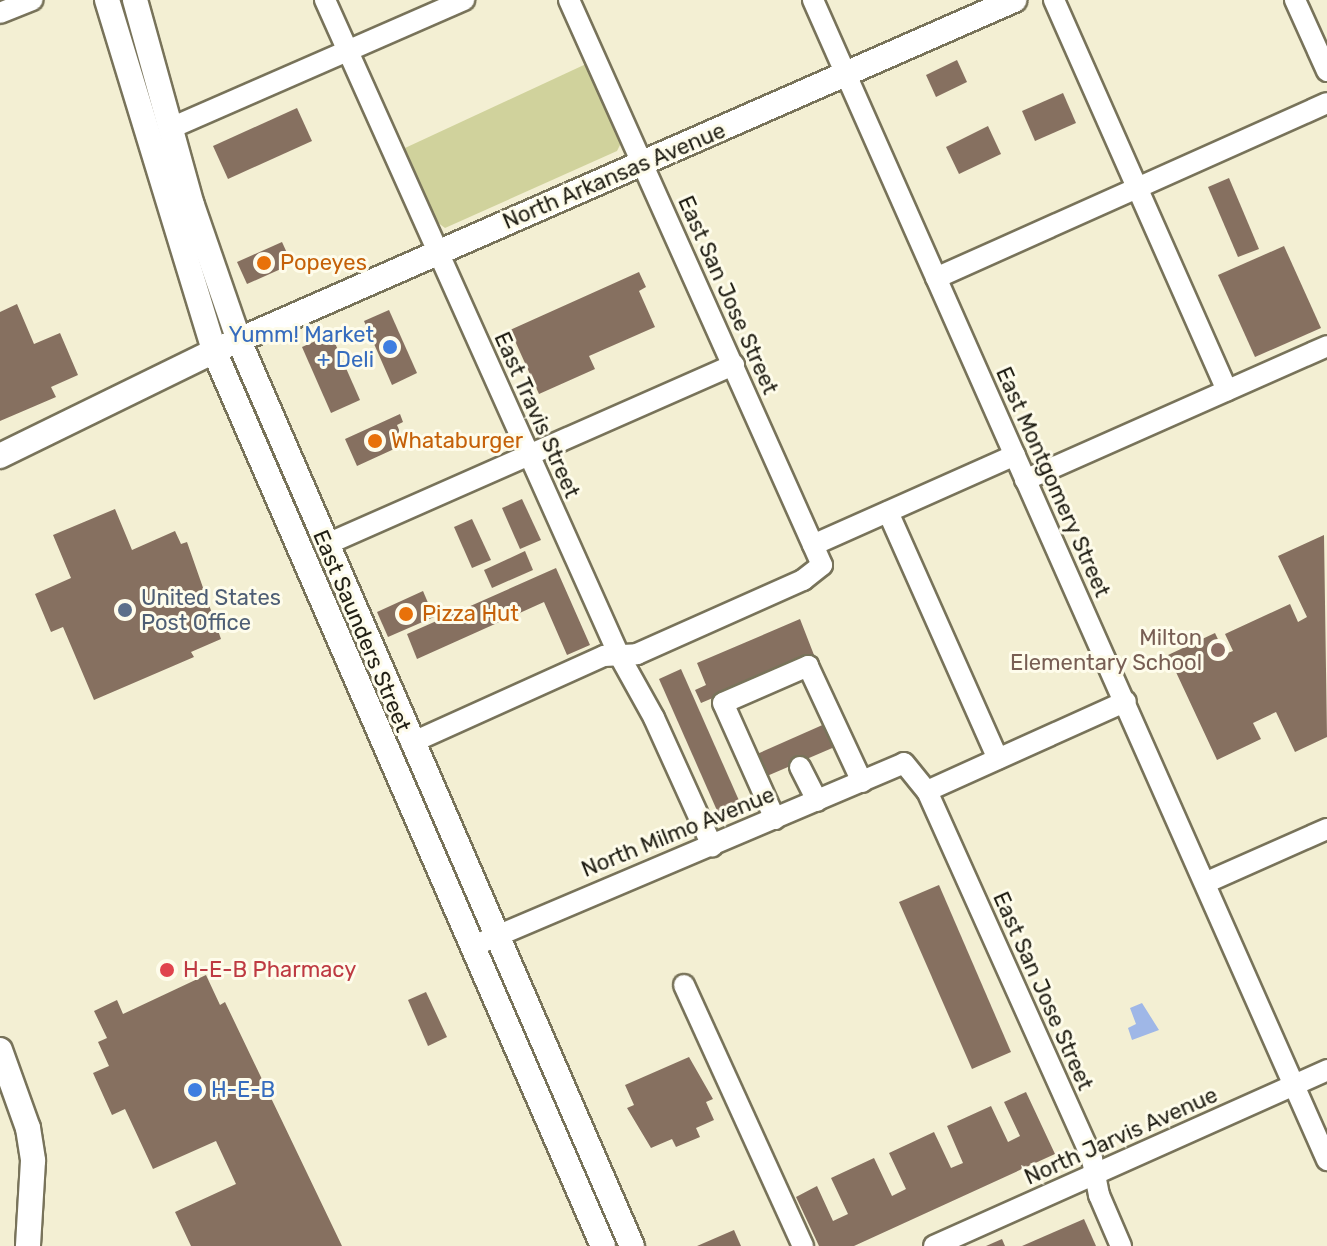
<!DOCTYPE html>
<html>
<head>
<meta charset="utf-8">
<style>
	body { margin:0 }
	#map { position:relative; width:1327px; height:1246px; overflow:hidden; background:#f3efd3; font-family:Rubik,sans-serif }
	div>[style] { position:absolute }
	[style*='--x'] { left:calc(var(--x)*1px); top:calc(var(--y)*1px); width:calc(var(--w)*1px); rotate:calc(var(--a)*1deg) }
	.green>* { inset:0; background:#d0d29c }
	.water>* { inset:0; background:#9fb7e7 }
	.building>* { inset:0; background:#867060 }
	.roads { filter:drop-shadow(2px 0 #78735a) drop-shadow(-2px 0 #78735a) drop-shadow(0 2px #78735a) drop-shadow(0 -2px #78735a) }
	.minor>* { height:20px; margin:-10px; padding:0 10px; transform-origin:10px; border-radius:10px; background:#fff }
	.major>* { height:24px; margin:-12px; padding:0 12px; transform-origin:12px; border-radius:12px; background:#fff }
	.dots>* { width:22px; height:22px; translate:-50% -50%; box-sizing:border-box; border:4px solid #fefceb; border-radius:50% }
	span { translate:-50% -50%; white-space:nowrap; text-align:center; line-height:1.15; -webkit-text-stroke:6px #fefceb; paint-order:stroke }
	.street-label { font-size:22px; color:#222016 }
	.food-label { font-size:22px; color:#c56008 }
	.left { translate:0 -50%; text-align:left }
	.shop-label { font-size:22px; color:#366cbe }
	.right { translate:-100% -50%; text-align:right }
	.service-label { font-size:22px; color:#4e5e75 }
	.education-label { font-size:22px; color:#785e54 }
	.health-label { font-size:22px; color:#be3a42 }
</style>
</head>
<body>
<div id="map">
	<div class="green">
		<i style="clip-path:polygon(586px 64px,621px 143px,617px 151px,445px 228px,437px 222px,405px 148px)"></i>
	</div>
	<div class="water">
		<i style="clip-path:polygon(1142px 1003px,1159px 1030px,1132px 1040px,1128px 1028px,1136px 1024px,1130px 1008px)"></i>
	</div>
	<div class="building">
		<i style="clip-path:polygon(957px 60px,967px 82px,936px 97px,926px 75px)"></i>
		<i style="clip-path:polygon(1063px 93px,1076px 123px,1035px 141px,1022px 111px)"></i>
		<i style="clip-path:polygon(297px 108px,312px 141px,228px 179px,213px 146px)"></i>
		<i style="clip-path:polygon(988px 126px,1001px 154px,959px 174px,946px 147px)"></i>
		<i style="clip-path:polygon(1229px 178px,1259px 249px,1238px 257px,1208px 187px)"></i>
		<i style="clip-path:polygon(282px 242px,292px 264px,247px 284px,237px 262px)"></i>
		<i style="clip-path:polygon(1284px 246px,1321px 328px,1255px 357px,1218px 275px)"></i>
		<i style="clip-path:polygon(639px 272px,646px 287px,639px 291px,655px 327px,589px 356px,595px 369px,539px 394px,510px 330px)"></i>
		<i style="clip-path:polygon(17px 304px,34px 344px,60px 333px,78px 375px,51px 387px,56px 397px,0 421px,0 312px)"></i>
		<i style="clip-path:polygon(389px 310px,417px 373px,392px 385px,364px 321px)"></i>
		<i style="clip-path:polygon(331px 334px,360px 400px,331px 413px,302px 347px)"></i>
		<i style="clip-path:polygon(400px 414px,403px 422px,397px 425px,405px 444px,357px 466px,345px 439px)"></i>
		<i style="clip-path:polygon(522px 499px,541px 540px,520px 549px,502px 508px)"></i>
		<i style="clip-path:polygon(115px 509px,132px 550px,175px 531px,181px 544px,187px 542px,221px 639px,191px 652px,194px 657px,94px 700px,63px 627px,51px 632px,35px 594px,71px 578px,53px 535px)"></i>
		<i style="clip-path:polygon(472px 519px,491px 560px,472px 568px,454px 527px)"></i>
		<i style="clip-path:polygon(1324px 535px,1327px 737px,1295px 752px,1276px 712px,1253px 723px,1261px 739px,1217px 760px,1168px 655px,1215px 633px,1225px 654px,1233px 651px,1225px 634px,1290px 604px,1298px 622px,1307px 617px,1278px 556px)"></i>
		<i style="clip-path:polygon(525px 551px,533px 570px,492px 588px,484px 570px)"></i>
		<i style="clip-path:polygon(556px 568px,590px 645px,567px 655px,544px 602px,417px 659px,407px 634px)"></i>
		<i style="clip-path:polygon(423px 591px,434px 617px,388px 637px,377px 612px)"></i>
		<i style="clip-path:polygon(800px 619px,814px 655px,701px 703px,695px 690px,706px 685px,697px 663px)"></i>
		<i style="clip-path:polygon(681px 669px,741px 805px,719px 815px,659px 679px)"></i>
		<i style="clip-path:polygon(827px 723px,837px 746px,767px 776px,757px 754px)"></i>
		<i style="clip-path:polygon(939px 885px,1011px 1052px,972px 1069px,899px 902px)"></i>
		<i style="clip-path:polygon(206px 975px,220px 1005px,225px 1002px,342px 1246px,191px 1246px,175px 1212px,236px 1184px,216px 1141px,153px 1169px,125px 1109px,112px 1115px,93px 1073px,109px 1066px,98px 1042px,107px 1038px,94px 1011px,117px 1000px,123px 1014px)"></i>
		<i style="clip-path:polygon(426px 992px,447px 1037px,428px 1046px,408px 1000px)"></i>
		<i style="clip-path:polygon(689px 1057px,713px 1099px,706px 1102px,714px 1120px,696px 1128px,700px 1137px,676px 1147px,672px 1139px,651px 1148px,627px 1108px,634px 1105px,625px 1085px)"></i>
		<i style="clip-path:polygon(1026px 1092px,1055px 1154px,854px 1246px,819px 1246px,796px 1197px,817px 1186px,833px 1221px,848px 1214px,831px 1178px,874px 1158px,892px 1196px,906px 1189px,889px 1153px,934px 1132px,951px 1168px,963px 1163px,947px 1126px,991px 1106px,1008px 1142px,1020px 1136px,1004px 1102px)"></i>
		<i style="clip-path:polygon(1084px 1219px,1096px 1246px,1022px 1246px)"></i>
		<i style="clip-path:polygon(734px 1230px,741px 1246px,697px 1246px)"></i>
		<i style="clip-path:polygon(1002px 1239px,1005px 1246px,986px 1246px)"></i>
	</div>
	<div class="roads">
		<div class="minor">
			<i style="--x:325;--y:0;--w:718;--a:65.83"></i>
			<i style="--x:619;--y:655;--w:72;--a:60.9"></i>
			<i style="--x:654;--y:718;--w:141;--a:65.6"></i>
			<i style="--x:813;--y:0;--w:1269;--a:66.1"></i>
			<i style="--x:1054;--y:0;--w:427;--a:66.1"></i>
			<i style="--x:1295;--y:0;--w:78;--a:65.7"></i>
			<i style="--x:0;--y:13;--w:35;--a:-22"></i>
			<i style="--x:171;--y:128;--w:320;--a:-23.6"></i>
			<i style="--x:936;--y:278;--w:428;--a:-24.1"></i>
			<i style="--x:1025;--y:480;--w:330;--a:-23.9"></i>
			<i style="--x:888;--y:512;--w:270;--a:66"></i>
			<i style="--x:325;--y:545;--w:447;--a:-23.8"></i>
			<i style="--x:813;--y:545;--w:221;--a:-24"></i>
			<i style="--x:411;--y:743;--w:212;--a:-24.3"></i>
			<i style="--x:604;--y:656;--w:33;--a:-3"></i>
			<i style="--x:637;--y:654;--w:182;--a:-24"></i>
			<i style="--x:803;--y:580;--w:24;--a:-38"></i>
			<i style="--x:822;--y:565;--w:619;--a:-114.12"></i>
			<i style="--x:800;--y:767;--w:38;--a:63"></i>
			<i style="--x:927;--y:791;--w:218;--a:-24.3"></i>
			<i style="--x:775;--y:819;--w:127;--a:-114.1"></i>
			<i style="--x:723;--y:703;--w:93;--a:-23.5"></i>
			<i style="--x:808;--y:666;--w:128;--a:65"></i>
			<i style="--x:1205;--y:883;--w:133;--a:-23.9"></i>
			<i style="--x:471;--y:947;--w:470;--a:-23"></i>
			<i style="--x:904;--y:763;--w:36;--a:51"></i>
			<i style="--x:927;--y:791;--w:403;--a:65.8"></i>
			<i style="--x:1092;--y:1159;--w:37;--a:79"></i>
			<i style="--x:1099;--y:1195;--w:56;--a:66.7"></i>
			<i style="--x:684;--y:985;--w:287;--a:65.5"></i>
			<i style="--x:934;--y:1246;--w:431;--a:-24.1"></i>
		</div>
		<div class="major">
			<i style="--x:107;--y:0;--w:367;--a:73"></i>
			<i style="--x:214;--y:351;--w:976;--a:66.51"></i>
			<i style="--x:135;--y:0;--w:213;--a:74.5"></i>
			<i style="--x:192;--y:205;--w:144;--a:70.9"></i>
			<i style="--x:239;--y:341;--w:987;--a:66.53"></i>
			<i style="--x:0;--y:456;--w:238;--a:-26.1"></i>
			<i style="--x:214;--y:351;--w:874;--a:-23.69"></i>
			<i style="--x:0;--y:1050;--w:83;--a:70.3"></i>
			<i style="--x:28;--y:1128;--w:33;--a:81"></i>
			<i style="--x:33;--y:1161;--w:85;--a:93.4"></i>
		</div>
	</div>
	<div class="dots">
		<i style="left:264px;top:263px;background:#e8710a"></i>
		<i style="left:390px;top:347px;background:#3f7fe0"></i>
		<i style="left:375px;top:441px;background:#e8710a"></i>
		<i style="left:125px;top:610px;background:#5c6f8a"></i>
		<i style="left:406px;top:614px;background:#e8710a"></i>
		<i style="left:1218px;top:650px;background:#8d6e63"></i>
		<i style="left:167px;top:970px;background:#e0444e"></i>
		<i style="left:195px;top:1090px;background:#3f7fe0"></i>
	</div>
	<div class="street-label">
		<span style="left:614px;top:176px;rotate:-23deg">North Arkansas Avenue</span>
		<span style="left:728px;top:295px;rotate:66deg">East San Jose Street</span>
		<span style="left:537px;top:415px;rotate:66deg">East Travis Street</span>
		<span style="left:1053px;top:482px;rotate:66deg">East Montgomery Street</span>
		<span style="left:362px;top:631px;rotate:67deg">East Saunders Street</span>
		<span style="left:678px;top:832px;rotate:-22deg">North Milmo Avenue</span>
		<span style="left:1043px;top:991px;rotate:66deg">East San Jose Street</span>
		<span style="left:1121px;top:1136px;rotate:-24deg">North Jarvis Avenue</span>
	</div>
	<div class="food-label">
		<span class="left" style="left:280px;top:263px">Popeyes</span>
		<span class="left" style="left:391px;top:441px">Whataburger</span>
		<span class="left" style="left:422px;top:614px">Pizza Hut</span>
	</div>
	<div class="shop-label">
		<span class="right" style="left:374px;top:347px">Yumm! Market<br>+ Deli</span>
		<span class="left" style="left:211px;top:1090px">H-E-B</span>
	</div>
	<div class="service-label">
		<span class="left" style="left:141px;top:610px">United States<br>Post Office</span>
	</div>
	<div class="education-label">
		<span class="right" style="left:1202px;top:650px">Milton<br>Elementary School</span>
	</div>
	<div class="health-label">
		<span class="left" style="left:183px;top:970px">H-E-B Pharmacy</span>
	</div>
</div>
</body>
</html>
